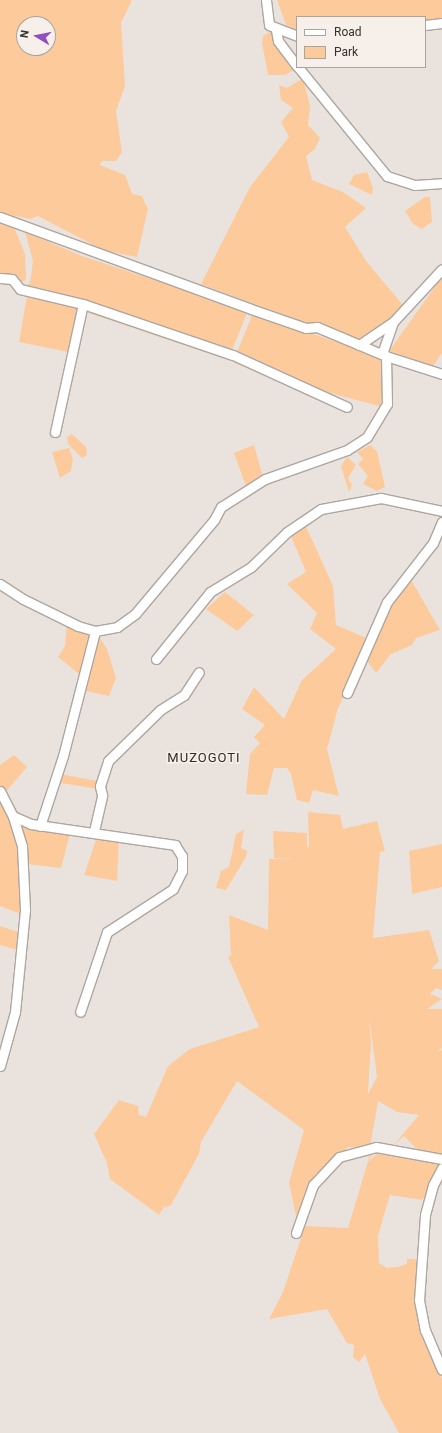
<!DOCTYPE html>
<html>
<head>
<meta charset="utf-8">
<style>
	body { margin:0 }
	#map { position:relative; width:442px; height:1433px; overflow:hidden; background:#eae3dd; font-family:Roboto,sans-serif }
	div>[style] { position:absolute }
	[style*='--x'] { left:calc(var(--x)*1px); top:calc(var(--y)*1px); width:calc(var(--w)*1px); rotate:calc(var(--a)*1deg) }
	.green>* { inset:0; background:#fdcb9b }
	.roads { filter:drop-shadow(1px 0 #ada6a0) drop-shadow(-1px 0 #ada6a0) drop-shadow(0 1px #ada6a0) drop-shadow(0 -1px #ada6a0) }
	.street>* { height:9px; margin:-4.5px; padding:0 4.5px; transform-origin:4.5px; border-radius:4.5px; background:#fff }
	span { translate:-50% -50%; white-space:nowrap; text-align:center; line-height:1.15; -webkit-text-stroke:3px #f7f0ea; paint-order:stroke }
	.quarter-label { font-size:13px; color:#2e2924; letter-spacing:1px }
	.legend { position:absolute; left:296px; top:16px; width:130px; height:52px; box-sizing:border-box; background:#f7f0ea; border:1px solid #a9a49f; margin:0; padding:5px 7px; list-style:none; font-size:12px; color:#34322f }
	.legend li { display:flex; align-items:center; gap:8px; height:20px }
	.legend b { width:20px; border:1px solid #a9a49f }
	.north { position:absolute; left:16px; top:16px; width:40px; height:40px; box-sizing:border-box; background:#f7f0ea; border:1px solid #a9a49f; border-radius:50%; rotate:280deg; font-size:11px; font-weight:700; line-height:16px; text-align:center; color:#34322f }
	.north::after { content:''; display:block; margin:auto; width:14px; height:18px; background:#934ec2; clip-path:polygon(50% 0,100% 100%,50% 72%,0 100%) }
</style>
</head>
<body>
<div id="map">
	<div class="green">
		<i style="clip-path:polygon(evenodd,0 0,132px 0,121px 23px,125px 86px,116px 111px,122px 152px,116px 161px,102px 161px,100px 165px,125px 175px,132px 194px,142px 196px,148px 209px,137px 257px,105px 251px,38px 216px,31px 219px,0 213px,0 0,24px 24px,48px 24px,48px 48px,24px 48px,24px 24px)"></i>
		<i style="clip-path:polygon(277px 0,442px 0,442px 22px,425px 25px,425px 17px,297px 17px,297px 30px,286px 25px)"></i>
		<i style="clip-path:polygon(272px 31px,299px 67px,285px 75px,268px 75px,262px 43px,263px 36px)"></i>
		<i style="clip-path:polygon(303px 78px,310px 106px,308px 125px,320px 138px,315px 149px,306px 156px,312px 180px,343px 192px,366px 208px,345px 227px,366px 261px,407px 310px,387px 328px,353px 342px,201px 284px,250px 187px,289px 137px,281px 122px,293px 108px,281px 100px,279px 85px,287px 88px)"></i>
		<i style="clip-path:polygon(367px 172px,373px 188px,372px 195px,349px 184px,354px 175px)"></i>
		<i style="clip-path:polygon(425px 197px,430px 197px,432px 222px,422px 229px,413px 224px,405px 211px)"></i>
		<i style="clip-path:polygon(0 221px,14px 227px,25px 254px,26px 279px,18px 285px,0 281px)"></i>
		<i style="clip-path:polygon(25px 232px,82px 256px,248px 311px,228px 360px,80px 310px,68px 352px,19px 342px,27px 296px,17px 293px,30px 283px,33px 261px)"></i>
		<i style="clip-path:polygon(442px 277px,442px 353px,433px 366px,389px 351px)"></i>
		<i style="clip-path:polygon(253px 313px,385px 359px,393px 393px,390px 409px,263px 375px,233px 362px)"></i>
		<i style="clip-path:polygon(72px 434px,86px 447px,87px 455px,82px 458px,68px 444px,67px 437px)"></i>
		<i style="clip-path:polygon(254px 445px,264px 481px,247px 489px,234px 453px)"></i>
		<i style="clip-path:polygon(370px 445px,377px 451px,385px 487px,377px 491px,363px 484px,368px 476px,358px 464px,363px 459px,357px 452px)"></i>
		<i style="clip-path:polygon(69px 448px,73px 459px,71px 471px,60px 478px,52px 452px)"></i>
		<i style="clip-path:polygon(347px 457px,356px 465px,348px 478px,352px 485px,349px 492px,341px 466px)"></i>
		<i style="clip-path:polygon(304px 522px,333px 586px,336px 625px,371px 640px,338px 708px,327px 749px,339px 796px,313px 790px,309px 803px,297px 800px,291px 774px,287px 768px,274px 768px,267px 795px,246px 794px,250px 754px,260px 743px,254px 737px,265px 725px,242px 709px,254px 687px,284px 719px,302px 680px,336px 649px,310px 629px,317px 613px,287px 584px,306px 572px,291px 536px)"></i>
		<i style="clip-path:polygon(410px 578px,440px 630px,416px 638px,412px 645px,391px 654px,376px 673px,367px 661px,381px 623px)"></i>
		<i style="clip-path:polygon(225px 592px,254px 615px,237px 631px,206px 609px)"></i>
		<i style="clip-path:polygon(67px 623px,93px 632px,84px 678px,58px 657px,65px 646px)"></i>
		<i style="clip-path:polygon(97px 633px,107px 649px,116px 678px,109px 696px,85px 691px)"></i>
		<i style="clip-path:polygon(14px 755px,27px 767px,4px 794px,0 786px,0 765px)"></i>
		<i style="clip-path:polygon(60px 774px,103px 782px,104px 790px,49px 781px)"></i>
		<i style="clip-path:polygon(0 801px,18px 830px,24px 915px,0 906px)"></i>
		<i style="clip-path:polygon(evenodd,308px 812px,340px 815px,343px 829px,377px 821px,385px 851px,380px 852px,373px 938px,429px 930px,439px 961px,431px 969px,442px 969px,442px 990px,436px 988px,430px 994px,442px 999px,427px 1009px,442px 1009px,442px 1048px,437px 1051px,442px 1050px,442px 1156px,419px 1151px,404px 1136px,393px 1146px,419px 1115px,397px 1112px,378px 1101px,370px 1148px,348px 1147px,322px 1176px,298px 1226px,289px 1182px,304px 1130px,237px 1081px,201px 1142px,199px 1154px,171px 1205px,165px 1208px,166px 1204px,159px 1215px,110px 1179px,107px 1163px,94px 1134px,119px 1100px,138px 1106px,139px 1115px,146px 1117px,168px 1066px,190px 1049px,259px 1027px,228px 957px,231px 955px,229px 915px,268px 930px,269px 859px,295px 858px,274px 858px,273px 831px,307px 833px,307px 845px,309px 849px,308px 812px,369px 1017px,377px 1077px,368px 1094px,371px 1042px,369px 1017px)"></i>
		<i style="clip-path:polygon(16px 820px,70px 834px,61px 868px,26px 864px,22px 828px)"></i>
		<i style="clip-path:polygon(244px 830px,241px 848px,247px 851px,246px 857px,226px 890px,216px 888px,221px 871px,229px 867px,236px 834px)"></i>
		<i style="clip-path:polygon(97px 837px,119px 840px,117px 881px,84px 875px)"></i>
		<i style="clip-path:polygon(442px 844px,442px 887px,412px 894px,409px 851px)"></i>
		<i style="clip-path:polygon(0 926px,21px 933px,20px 951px,0 945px)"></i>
		<i style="clip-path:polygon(372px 1148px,376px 1148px,368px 1162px,381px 1150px,397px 1149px,401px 1157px,442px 1157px,442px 1170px,422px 1200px,390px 1195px,378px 1236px,379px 1263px,387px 1268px,397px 1267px,407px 1264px,407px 1259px,415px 1259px,419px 1266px,427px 1268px,416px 1301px,425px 1343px,442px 1379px,442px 1433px,399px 1433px,380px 1399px,365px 1354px,359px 1362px,353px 1357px,354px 1345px,347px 1343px,327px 1309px,269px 1319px,283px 1292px,305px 1226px,348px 1228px)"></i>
	</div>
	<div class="roads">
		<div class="street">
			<i style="--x:266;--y:0;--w:25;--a:83"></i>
			<i style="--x:269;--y:25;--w:30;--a:21"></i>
			<i style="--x:425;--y:25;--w:17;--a:-7"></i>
			<i style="--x:276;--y:30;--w:11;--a:80"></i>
			<i style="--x:278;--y:41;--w:31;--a:53"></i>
			<i style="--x:298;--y:67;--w:141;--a:50.8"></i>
			<i style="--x:387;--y:176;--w:29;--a:18"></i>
			<i style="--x:415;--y:185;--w:27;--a:-4"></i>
			<i style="--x:0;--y:217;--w:267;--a:20.1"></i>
			<i style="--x:251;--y:309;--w:58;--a:19.1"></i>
			<i style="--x:306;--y:328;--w:11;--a:-5"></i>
			<i style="--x:317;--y:327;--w:75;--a:22.8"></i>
			<i style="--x:386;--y:356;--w:59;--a:17.8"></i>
			<i style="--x:0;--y:278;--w:12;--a:5"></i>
			<i style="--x:12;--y:279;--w:13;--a:51"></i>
			<i style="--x:20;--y:289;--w:65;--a:13.4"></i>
			<i style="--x:83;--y:304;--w:158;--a:18.8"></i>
			<i style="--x:233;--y:355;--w:125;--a:24.5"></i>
			<i style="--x:359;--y:345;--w:41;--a:-34.1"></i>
			<i style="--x:393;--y:322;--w:72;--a:-47.2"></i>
			<i style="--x:382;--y:354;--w:34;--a:-71"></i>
			<i style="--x:55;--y:432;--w:131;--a:-77.7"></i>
			<i style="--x:0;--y:584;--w:27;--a:33"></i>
			<i style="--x:23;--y:599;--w:61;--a:26.1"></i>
			<i style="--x:78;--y:626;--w:18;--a:16"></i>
			<i style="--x:95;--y:631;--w:22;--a:-10"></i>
			<i style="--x:117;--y:627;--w:22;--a:-36"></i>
			<i style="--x:135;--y:614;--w:123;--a:-50"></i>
			<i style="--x:214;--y:520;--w:15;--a:-62"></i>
			<i style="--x:221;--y:507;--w:52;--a:-32.5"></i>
			<i style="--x:265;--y:479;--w:87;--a:-19.5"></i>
			<i style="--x:347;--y:450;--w:24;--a:-33"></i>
			<i style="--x:367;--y:437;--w:39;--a:-59"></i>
			<i style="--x:387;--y:404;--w:48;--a:-91.2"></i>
			<i style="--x:156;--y:659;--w:86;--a:-51.1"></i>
			<i style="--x:210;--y:592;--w:48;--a:-31.4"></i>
			<i style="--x:251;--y:567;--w:50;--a:-44.2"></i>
			<i style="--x:287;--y:532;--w:41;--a:-34.1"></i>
			<i style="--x:321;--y:509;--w:61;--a:-10.4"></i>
			<i style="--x:381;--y:498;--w:62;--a:12"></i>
			<i style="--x:347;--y:693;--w:99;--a:-66.3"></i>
			<i style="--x:387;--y:602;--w:75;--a:-52.1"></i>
			<i style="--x:433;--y:543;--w:23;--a:-67"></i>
			<i style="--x:0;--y:791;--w:28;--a:63"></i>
			<i style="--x:13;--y:816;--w:20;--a:24"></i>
			<i style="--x:31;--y:824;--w:146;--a:8.3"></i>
			<i style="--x:175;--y:845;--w:13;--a:58"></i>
			<i style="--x:182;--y:856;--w:15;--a:90"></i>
			<i style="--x:182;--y:871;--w:20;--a:117"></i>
			<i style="--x:173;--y:889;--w:79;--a:146.9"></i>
			<i style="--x:107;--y:932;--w:84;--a:108.6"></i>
			<i style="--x:40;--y:826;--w:74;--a:-71.8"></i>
			<i style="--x:63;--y:756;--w:129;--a:-75.6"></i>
			<i style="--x:94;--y:831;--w:37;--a:-77"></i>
			<i style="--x:102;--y:795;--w:9;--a:-103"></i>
			<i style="--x:100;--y:786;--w:26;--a:-72"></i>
			<i style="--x:108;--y:761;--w:73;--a:-44.4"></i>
			<i style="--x:160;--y:710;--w:28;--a:-32"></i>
			<i style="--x:184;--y:695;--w:27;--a:-57"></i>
			<i style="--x:0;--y:1066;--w:56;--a:-74.5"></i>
			<i style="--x:15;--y:1012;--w:102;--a:-84.4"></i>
			<i style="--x:25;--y:910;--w:64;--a:-92.7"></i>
			<i style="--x:22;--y:846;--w:31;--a:-107"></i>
			<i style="--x:442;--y:1168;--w:19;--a:118"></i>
			<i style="--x:433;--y:1185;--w:31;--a:105"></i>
			<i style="--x:425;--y:1215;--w:85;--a:94"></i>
			<i style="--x:419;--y:1300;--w:31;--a:79"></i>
			<i style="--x:425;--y:1330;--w:43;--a:67"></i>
			<i style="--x:296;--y:1233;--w:51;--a:-70.5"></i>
			<i style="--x:313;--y:1185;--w:38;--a:-47"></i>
			<i style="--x:339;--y:1157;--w:38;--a:-15"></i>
			<i style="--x:376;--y:1147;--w:67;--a:10.3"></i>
		</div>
	</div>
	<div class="quarter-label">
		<span style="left:204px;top:758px">MUZOGOTI</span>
	</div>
	<ul class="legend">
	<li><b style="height:5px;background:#fff"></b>Road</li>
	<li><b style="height:11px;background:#fdcb9b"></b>Park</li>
	</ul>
	<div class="north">N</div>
</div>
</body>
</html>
